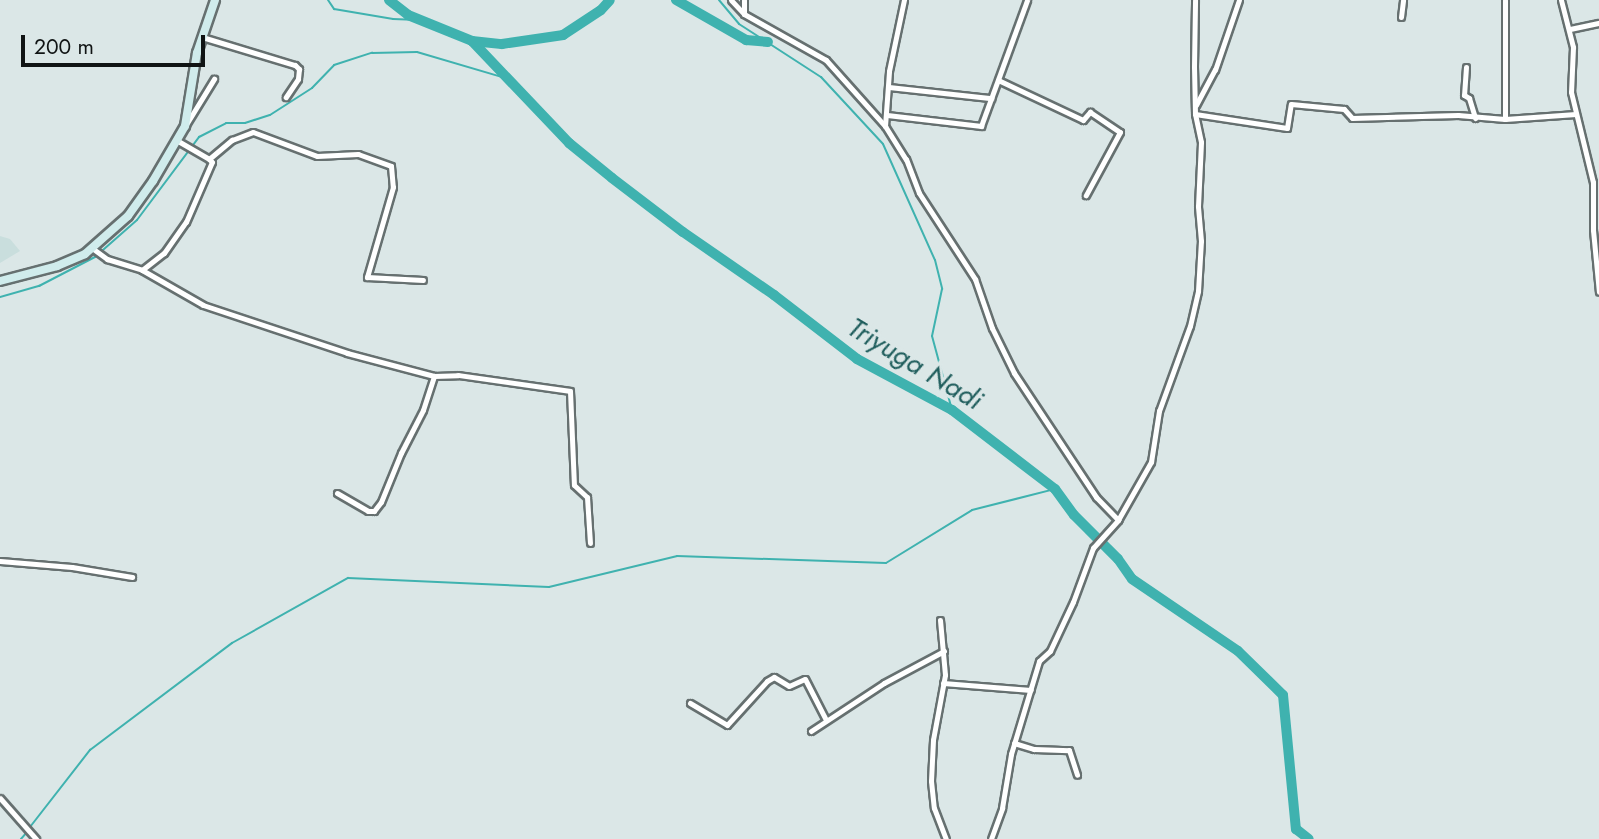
<!DOCTYPE html>
<html>
<head>
<meta charset="utf-8">
<style>
	body { margin:0 }
	#map { position:relative; width:1599px; height:839px; overflow:hidden; background:#dbe7e7; font-family:Jost,sans-serif }
	div>[style] { position:absolute }
	[style*='--x'] { left:calc(var(--x)*1px); top:calc(var(--y)*1px); width:calc(var(--w)*1px); rotate:calc(var(--a)*1deg) }
	.built>* { inset:0; background:#c9dedd }
	.stream>* { height:2px; margin:-1px; padding:0 1px; transform-origin:1px; border-radius:1px; background:#3fb2af }
	.river>* { height:10px; margin:-5px; padding:0 5px; transform-origin:5px; border-radius:5px; background:#3fb2af }
	.roads { filter:drop-shadow(2px 0 #667070) drop-shadow(-2px 0 #667070) drop-shadow(0 2px #667070) drop-shadow(0 -2px #667070) }
	.street>* { height:5px; margin:-2.5px; padding:0 2.5px; transform-origin:2.5px; border-radius:2.5px; background:#fff }
	.secondary>* { height:8px; margin:-4px; padding:0 4px; transform-origin:4px; border-radius:4px; background:#d0ecec }
	span { translate:-50% -50%; white-space:nowrap; text-align:center; line-height:1.15; -webkit-text-stroke:6px #dbe7e7; paint-order:stroke }
	.water-label { font-size:28px; color:#205e5d; font-style:italic }
	.scale { position:absolute; left:21px; top:35px; width:184px; height:32px; box-sizing:border-box; border:4px solid #101414; border-top:0; padding-left:9px; font-size:21px; line-height:24px; white-space:nowrap; color:#101414; -webkit-text-stroke:5px #dbe7e7; paint-order:stroke }
</style>
</head>
<body>
<div id="map">
	<div class="built">
		<i style="clip-path:polygon(0 236px,10px 239px,20px 251px,0 263px)"></i>
	</div>
	<div class="stream">
		<i style="--x:328;--y:0;--w:11;--a:56"></i>
		<i style="--x:334;--y:9;--w:60;--a:9.6"></i>
		<i style="--x:393;--y:19;--w:26;--a:2"></i>
		<i style="--x:719;--y:0;--w:31;--a:50"></i>
		<i style="--x:739;--y:24;--w:98;--a:32.9"></i>
		<i style="--x:821;--y:77;--w:91;--a:47.2"></i>
		<i style="--x:883;--y:144;--w:127;--a:65.9"></i>
		<i style="--x:935;--y:260;--w:30;--a:76"></i>
		<i style="--x:942;--y:289;--w:48;--a:102"></i>
		<i style="--x:932;--y:336;--w:77;--a:74.9"></i>
		<i style="--x:0;--y:297;--w:41;--a:-15.8"></i>
		<i style="--x:39;--y:286;--w:63;--a:-27.4"></i>
		<i style="--x:95;--y:257;--w:56;--a:-41.4"></i>
		<i style="--x:137;--y:220;--w:104;--a:-53.2"></i>
		<i style="--x:199;--y:137;--w:30;--a:-27"></i>
		<i style="--x:226;--y:123;--w:19;--a:0"></i>
		<i style="--x:245;--y:123;--w:26;--a:-18"></i>
		<i style="--x:270;--y:115;--w:50;--a:-32.7"></i>
		<i style="--x:312;--y:88;--w:32;--a:-46"></i>
		<i style="--x:334;--y:65;--w:40;--a:-18"></i>
		<i style="--x:372;--y:53;--w:45;--a:-1.3"></i>
		<i style="--x:417;--y:52;--w:96;--a:16.4"></i>
		<i style="--x:30;--y:827;--w:98;--a:-52.1"></i>
		<i style="--x:90;--y:750;--w:178;--a:-37"></i>
		<i style="--x:232;--y:643;--w:133;--a:-29.3"></i>
		<i style="--x:348;--y:578;--w:201;--a:2.6"></i>
		<i style="--x:549;--y:587;--w:132;--a:-13.6"></i>
		<i style="--x:677;--y:556;--w:209;--a:1.9"></i>
		<i style="--x:886;--y:563;--w:101;--a:-31.6"></i>
		<i style="--x:972;--y:510;--w:86;--a:-14.2"></i>
		<i style="--x:21;--y:839;--w:9;--a:-49"></i>
	</div>
	<div class="river">
		<i style="--x:389;--y:0;--w:24;--a:38"></i>
		<i style="--x:408;--y:15;--w:69;--a:22.1"></i>
		<i style="--x:472;--y:41;--w:141;--a:46.4"></i>
		<i style="--x:569;--y:143;--w:55;--a:39.1"></i>
		<i style="--x:612;--y:178;--w:89;--a:37.3"></i>
		<i style="--x:683;--y:232;--w:111;--a:34.7"></i>
		<i style="--x:774;--y:295;--w:105;--a:37.6"></i>
		<i style="--x:857;--y:359;--w:108;--a:28.2"></i>
		<i style="--x:952;--y:410;--w:130;--a:37.5"></i>
		<i style="--x:1055;--y:489;--w:32;--a:54"></i>
		<i style="--x:1074;--y:515;--w:62;--a:45"></i>
		<i style="--x:1118;--y:559;--w:24;--a:55"></i>
		<i style="--x:1132;--y:579;--w:128;--a:34.2"></i>
		<i style="--x:1238;--y:651;--w:63;--a:44.4"></i>
		<i style="--x:1283;--y:695;--w:135;--a:84.5"></i>
		<i style="--x:1296;--y:829;--w:16;--a:38"></i>
		<i style="--x:676;--y:0;--w:81;--a:29.7"></i>
		<i style="--x:746;--y:40;--w:22;--a:5"></i>
		<i style="--x:472;--y:41;--w:30;--a:6"></i>
		<i style="--x:502;--y:44;--w:62;--a:-8.4"></i>
		<i style="--x:563;--y:35;--w:45;--a:-33.3"></i>
		<i style="--x:601;--y:10;--w:13;--a:-48"></i>
	</div>
	<div class="roads">
		<div class="street">
			<i style="--x:731;--y:0;--w:19;--a:47"></i>
			<i style="--x:744;--y:14;--w:94;--a:29.3"></i>
			<i style="--x:826;--y:60;--w:89;--a:48.2"></i>
			<i style="--x:885;--y:126;--w:39;--a:58"></i>
			<i style="--x:906;--y:159;--w:36;--a:69"></i>
			<i style="--x:919;--y:193;--w:103;--a:56.9"></i>
			<i style="--x:975;--y:279;--w:52;--a:70.9"></i>
			<i style="--x:992;--y:328;--w:50;--a:63.9"></i>
			<i style="--x:1014;--y:373;--w:149;--a:56.5"></i>
			<i style="--x:1096;--y:497;--w:32;--a:46"></i>
			<i style="--x:1505;--y:0;--w:119;--a:90"></i>
			<i style="--x:1561;--y:0;--w:49;--a:75.7"></i>
			<i style="--x:1573;--y:47;--w:45;--a:92.5"></i>
			<i style="--x:1571;--y:92;--w:93;--a:76.3"></i>
			<i style="--x:1593;--y:182;--w:48;--a:90"></i>
			<i style="--x:1593;--y:230;--w:62;--a:84.5"></i>
			<i style="--x:744;--y:14;--w:14;--a:-90"></i>
			<i style="--x:1401;--y:17;--w:17;--a:-83"></i>
			<i style="--x:1570;--y:29;--w:30;--a:-12"></i>
			<i style="--x:202;--y:37;--w:97;--a:16.8"></i>
			<i style="--x:295;--y:65;--w:6;--a:45"></i>
			<i style="--x:299;--y:69;--w:10;--a:96"></i>
			<i style="--x:298;--y:79;--w:22;--a:124"></i>
			<i style="--x:1466;--y:67;--w:28;--a:94"></i>
			<i style="--x:1464;--y:95;--w:6;--a:31"></i>
			<i style="--x:1469;--y:98;--w:21;--a:73"></i>
			<i style="--x:998;--y:80;--w:94;--a:25.2"></i>
			<i style="--x:1083;--y:120;--w:11;--a:-49"></i>
			<i style="--x:1090;--y:112;--w:36;--a:34"></i>
			<i style="--x:1120;--y:132;--w:72;--a:118.4"></i>
			<i style="--x:889;--y:87;--w:103;--a:6.2"></i>
			<i style="--x:1196;--y:105;--w:40;--a:-62"></i>
			<i style="--x:1215;--y:70;--w:74;--a:-71.1"></i>
			<i style="--x:1195;--y:114;--w:93;--a:8.7"></i>
			<i style="--x:1287;--y:128;--w:24;--a:-81"></i>
			<i style="--x:1291;--y:104;--w:53;--a:5.4"></i>
			<i style="--x:1344;--y:109;--w:12;--a:48"></i>
			<i style="--x:1352;--y:118;--w:106;--a:-1.6"></i>
			<i style="--x:1458;--y:115;--w:47;--a:4.9"></i>
			<i style="--x:1505;--y:119;--w:71;--a:-4"></i>
			<i style="--x:887;--y:115;--w:95;--a:6.7"></i>
			<i style="--x:981;--y:126;--w:134;--a:-69.9"></i>
			<i style="--x:187;--y:123;--w:52;--a:-58.5"></i>
			<i style="--x:885;--y:126;--w:55;--a:-85.8"></i>
			<i style="--x:889;--y:71;--w:73;--a:-78.1"></i>
			<i style="--x:178;--y:141;--w:36;--a:30"></i>
			<i style="--x:209;--y:159;--w:30;--a:-40"></i>
			<i style="--x:232;--y:140;--w:22;--a:-21"></i>
			<i style="--x:253;--y:132;--w:68;--a:20.6"></i>
			<i style="--x:317;--y:156;--w:41;--a:-2.8"></i>
			<i style="--x:358;--y:154;--w:35;--a:20"></i>
			<i style="--x:391;--y:166;--w:21;--a:85"></i>
			<i style="--x:393;--y:187;--w:94;--a:106.1"></i>
			<i style="--x:367;--y:277;--w:56;--a:3.1"></i>
			<i style="--x:92;--y:248;--w:19;--a:36"></i>
			<i style="--x:107;--y:259;--w:37;--a:17"></i>
			<i style="--x:142;--y:270;--w:70;--a:29.8"></i>
			<i style="--x:203;--y:305;--w:152;--a:18.4"></i>
			<i style="--x:347;--y:353;--w:90;--a:14.8"></i>
			<i style="--x:434;--y:376;--w:24;--a:-2"></i>
			<i style="--x:458;--y:375;--w:113;--a:8.1"></i>
			<i style="--x:570;--y:391;--w:94;--a:87.6"></i>
			<i style="--x:574;--y:485;--w:18;--a:43"></i>
			<i style="--x:587;--y:497;--w:46;--a:86.3"></i>
			<i style="--x:142;--y:270;--w:28;--a:-38"></i>
			<i style="--x:164;--y:253;--w:38;--a:-55"></i>
			<i style="--x:186;--y:222;--w:65;--a:-66.6"></i>
			<i style="--x:212;--y:162;--w:4;--a:-135"></i>
			<i style="--x:337;--y:493;--w:36;--a:30"></i>
			<i style="--x:368;--y:511;--w:6;--a:0"></i>
			<i style="--x:374;--y:511;--w:11;--a:-52"></i>
			<i style="--x:381;--y:502;--w:53;--a:-67.8"></i>
			<i style="--x:401;--y:453;--w:48;--a:-62.9"></i>
			<i style="--x:423;--y:410;--w:36;--a:-72"></i>
			<i style="--x:0;--y:561;--w:72;--a:4.8"></i>
			<i style="--x:72;--y:567;--w:61;--a:9.5"></i>
			<i style="--x:940;--y:620;--w:55;--a:84.8"></i>
			<i style="--x:945;--y:675;--w:66;--a:100.5"></i>
			<i style="--x:933;--y:740;--w:41;--a:92.8"></i>
			<i style="--x:931;--y:781;--w:27;--a:84"></i>
			<i style="--x:934;--y:808;--w:33;--a:69"></i>
			<i style="--x:943;--y:683;--w:88;--a:4.5"></i>
			<i style="--x:690;--y:703;--w:43;--a:30.7"></i>
			<i style="--x:727;--y:725;--w:59;--a:-47.7"></i>
			<i style="--x:767;--y:681;--w:8;--a:-30"></i>
			<i style="--x:774;--y:677;--w:17;--a:31"></i>
			<i style="--x:789;--y:686;--w:17;--a:-24"></i>
			<i style="--x:805;--y:679;--w:46;--a:62.9"></i>
			<i style="--x:811;--y:731;--w:87;--a:-33.3"></i>
			<i style="--x:884;--y:683;--w:68;--a:-28.1"></i>
			<i style="--x:1014;--y:743;--w:21;--a:17"></i>
			<i style="--x:1034;--y:749;--w:35;--a:2"></i>
			<i style="--x:1069;--y:750;--w:26;--a:72"></i>
			<i style="--x:0;--y:798;--w:55;--a:48.7"></i>
			<i style="--x:991;--y:839;--w:33;--a:-70"></i>
			<i style="--x:1002;--y:808;--w:55;--a:-80.5"></i>
			<i style="--x:1011;--y:754;--w:97;--a:-73.2"></i>
			<i style="--x:1039;--y:661;--w:15;--a:-42"></i>
			<i style="--x:1050;--y:651;--w:54;--a:-64.9"></i>
			<i style="--x:1073;--y:602;--w:58;--a:-69.7"></i>
			<i style="--x:1093;--y:548;--w:38;--a:-48"></i>
			<i style="--x:1118;--y:520;--w:67;--a:-60.4"></i>
			<i style="--x:1151;--y:462;--w:52;--a:-81.1"></i>
			<i style="--x:1159;--y:411;--w:90;--a:-70"></i>
			<i style="--x:1190;--y:326;--w:36;--a:-77"></i>
			<i style="--x:1198;--y:291;--w:50;--a:-86.6"></i>
			<i style="--x:1201;--y:241;--w:35;--a:-95"></i>
			<i style="--x:1198;--y:206;--w:64;--a:-87.3"></i>
			<i style="--x:1201;--y:142;--w:29;--a:-102"></i>
			<i style="--x:1195;--y:114;--w:47;--a:-91.2"></i>
			<i style="--x:1194;--y:67;--w:67;--a:-89.1"></i>
		</div>
		<div class="secondary">
			<i style="--x:0;--y:281;--w:59;--a:-14.7"></i>
			<i style="--x:57;--y:266;--w:30;--a:-23"></i>
			<i style="--x:85;--y:254;--w:57;--a:-41.5"></i>
			<i style="--x:128;--y:216;--w:43;--a:-54.5"></i>
			<i style="--x:153;--y:181;--w:64;--a:-59.8"></i>
			<i style="--x:185;--y:126;--w:74;--a:-80.7"></i>
			<i style="--x:197;--y:53;--w:56;--a:-71.2"></i>
		</div>
	</div>
	<div class="water-label">
		<span style="left:915px;top:364px;rotate:31deg">Triyuga Nadi</span>
	</div>
	<div class="scale">200 m</div>
</div>
</body>
</html>
